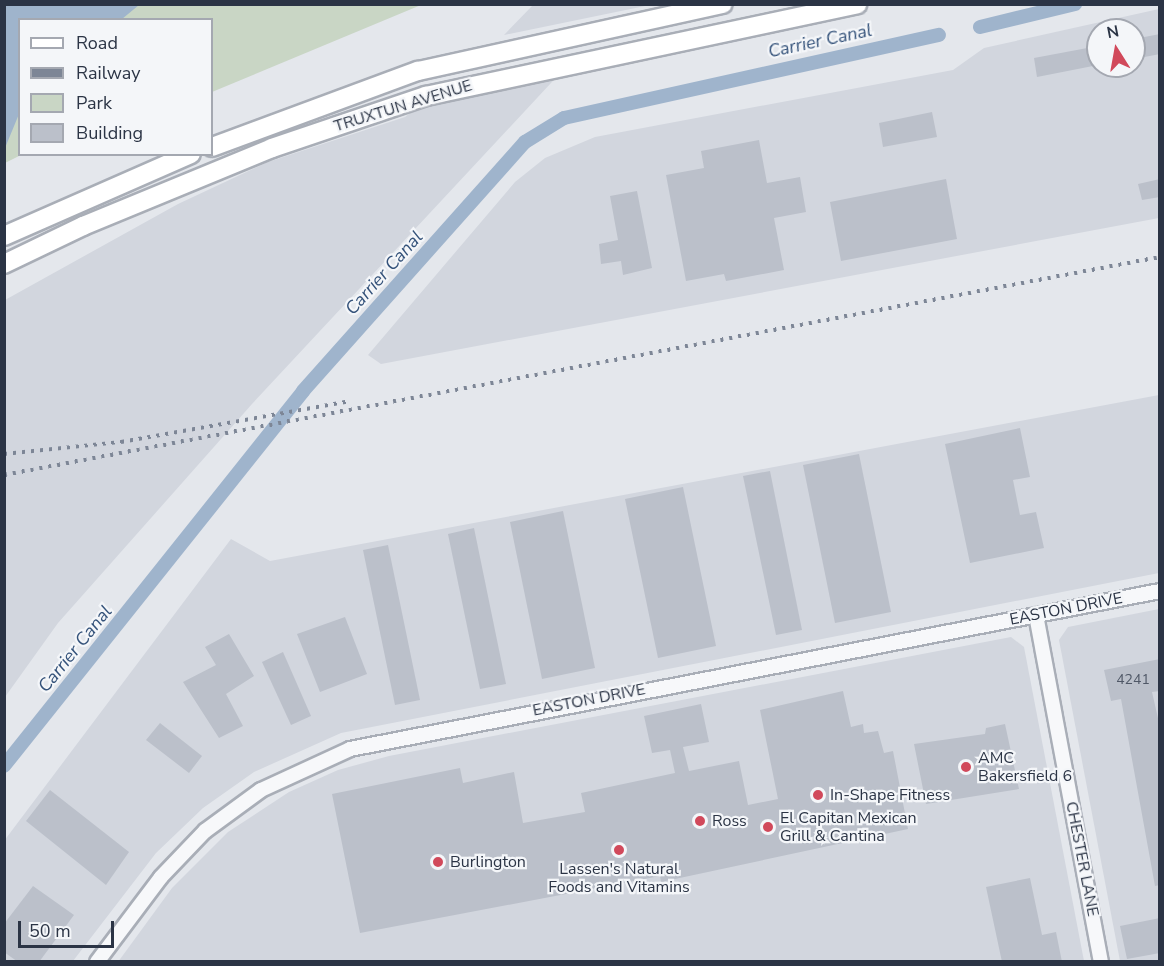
<!DOCTYPE html>
<html>
<head>
<meta charset="utf-8">
<style>
	body { margin:0 }
	#map { position:relative; width:1164px; height:966px; overflow:hidden; background:#e4e7ec; font-family:"Nunito Sans",sans-serif }
	div>[style] { position:absolute }
	[style*='--x'] { left:calc(var(--x)*1px); top:calc(var(--y)*1px); width:calc(var(--w)*1px); rotate:calc(var(--a)*1deg) }
	.built>* { inset:0; background:#d2d6de }
	.green>* { inset:0; background:#c9d6c5 }
	.water>* { inset:0; background:#9fb4cc }
	.canal>* { height:14px; margin:-7px; padding:0 7px; transform-origin:7px; border-radius:7px; background:#9fb4cc }
	.building>* { inset:0; background:#bbc0ca }
	.roads { filter:drop-shadow(2px 0 #a9aeb7) drop-shadow(-2px 0 #a9aeb7) drop-shadow(0 2px #a9aeb7) drop-shadow(0 -2px #a9aeb7) }
	.minor>* { height:14px; margin:-7px; padding:0 7px; transform-origin:7px; border-radius:7px; background:#f7f8fa }
	.major>* { height:18px; margin:-9px; padding:0 9px; transform-origin:9px; border-radius:9px; background:#fff }
	.rail>* { height:4px; margin-top:-2px; transform-origin:0; background:repeating-linear-gradient(90deg,#7d8696 0 3px,transparent 0 9px) }
	.dots>* { width:16px; height:16px; translate:-50% -50%; box-sizing:border-box; border:3px solid #f4f6f9; border-radius:50% }
	span { translate:-50% -50%; white-space:nowrap; text-align:center; line-height:1.15; -webkit-text-stroke:4.5px #f4f6f9; paint-order:stroke }
	.number-label { font-size:14px; color:#4f5766 }
	.number-label span { -webkit-text-stroke-width:0 }
	.street-label { font-size:16px; color:#2b3445 }
	.poi-label { font-size:16px; color:#2b3445 }
	.left { translate:0 -50%; text-align:left }
	.water-label { font-size:18px; color:#34527a; font-style:italic }
	.frame { position:absolute; inset:0; border:6px solid #2b3445; pointer-events:none }
	.legend { position:absolute; left:18px; top:18px; width:195px; height:138px; box-sizing:border-box; background:#f4f6f9; border:2px solid #a4a8b1; margin:0; padding:8px 10px; list-style:none; font-size:18px; color:#2b3445 }
	.legend li { display:flex; align-items:center; gap:12px; height:30px }
	.legend b { width:30px; border:2px solid #a4a8b1 }
	.north { position:absolute; left:1086px; top:18px; width:60px; height:60px; box-sizing:border-box; background:#f4f6f9; border:2px solid #a4a8b1; border-radius:50%; rotate:349deg; font-size:16px; font-weight:700; line-height:24px; text-align:center; color:#2b3445 }
	.north::after { content:''; display:block; margin:auto; width:21px; height:27px; background:#d1495b; clip-path:polygon(50% 0,100% 100%,50% 72%,0 100%) }
	.scale { position:absolute; left:18px; top:921px; width:96px; height:27px; box-sizing:border-box; border:3px solid #2b3445; border-top:0; padding-left:8px; font-size:18px; line-height:21px; white-space:nowrap; color:#2b3445; -webkit-text-stroke:4px #f4f6f9; paint-order:stroke }
</style>
</head>
<body>
<div id="map">
	<div class="built">
		<i style="clip-path:polygon(533px 5px,533px 4px,650px 5px,504px 35px)"></i>
		<i style="clip-path:polygon(evenodd,1159px 9px,1159px 218px,381px 364px,368px 355px,515px 182px,545px 158px,595px 137px,953px 70px,984px 48px,1159px 9px,1098px 30px,1134px 30px,1134px 66px,1098px 66px,1098px 30px)"></i>
		<i style="clip-path:polygon(564px 69px,252px 404px,58px 623px,5px 697px,5px 300px,178px 204px,268px 162px,405px 117px,423px 103px)"></i>
		<i style="clip-path:polygon(1159px 395px,1159px 573px,341px 733px,254px 772px,203px 808px,156px 853px,73px 961px,5px 961px,4px 841px,231px 539px,270px 561px)"></i>
		<i style="clip-path:polygon(1159px 609px,1159px 961px,1120px 961px,1059px 640px,1068px 627px)"></i>
		<i style="clip-path:polygon(1011px 637px,1024px 647px,1084px 961px,118px 962px,172px 888px,228px 832px,289px 792px,338px 770px,389px 756px)"></i>
	</div>
	<div class="green">
		<i style="clip-path:polygon(5px 5px,421px 5px,212px 92px,212px 20px,20px 20px,21px 155px,5px 163px)"></i>
	</div>
	<div class="water">
		<i style="clip-path:polygon(5px 4px,139px 5px,122px 19px,20px 20px,19px 114px,5px 148px)"></i>
	</div>
	<div class="canal">
		<i style="--x:980;--y:27;--w:98;--a:-13.6"></i>
		<i style="--x:4;--y:766;--w:480;--a:-51.4"></i>
		<i style="--x:303;--y:391;--w:334;--a:-48.3"></i>
		<i style="--x:525;--y:142;--w:46;--a:-31.6"></i>
		<i style="--x:564;--y:118;--w:384;--a:-12.5"></i>
	</div>
	<div class="building">
		<i style="clip-path:polygon(1160px 34px,1160px 54px,1134px 59px,1134px 39px)"></i>
		<i style="clip-path:polygon(1098px 46px,1098px 65px,1037px 77px,1034px 58px)"></i>
		<i style="clip-path:polygon(932px 112px,937px 137px,883px 147px,879px 123px)"></i>
		<i style="clip-path:polygon(759px 140px,767px 183px,800px 177px,806px 212px,774px 218px,784px 270px,726px 281px,724px 274px,686px 281px,666px 175px,704px 168px,701px 151px)"></i>
		<i style="clip-path:polygon(946px 179px,957px 239px,841px 261px,830px 202px)"></i>
		<i style="clip-path:polygon(1160px 179px,1160px 197px,1142px 200px,1138px 184px)"></i>
		<i style="clip-path:polygon(637px 191px,652px 268px,623px 275px,621px 261px,601px 264px,599px 244px,618px 240px,610px 196px)"></i>
		<i style="clip-path:polygon(1020px 428px,1030px 477px,1013px 480px,1020px 515px,1036px 512px,1044px 548px,970px 563px,945px 444px)"></i>
		<i style="clip-path:polygon(859px 454px,891px 612px,835px 623px,803px 465px)"></i>
		<i style="clip-path:polygon(770px 471px,802px 630px,776px 635px,743px 476px)"></i>
		<i style="clip-path:polygon(683px 487px,716px 646px,658px 658px,625px 499px)"></i>
		<i style="clip-path:polygon(563px 511px,595px 668px,542px 679px,510px 522px)"></i>
		<i style="clip-path:polygon(474px 528px,506px 684px,480px 689px,448px 534px)"></i>
		<i style="clip-path:polygon(388px 545px,420px 700px,395px 705px,363px 550px)"></i>
		<i style="clip-path:polygon(345px 617px,367px 674px,320px 692px,297px 634px)"></i>
		<i style="clip-path:polygon(229px 634px,254px 676px,226px 694px,243px 726px,219px 738px,183px 682px,216px 665px,205px 647px)"></i>
		<i style="clip-path:polygon(283px 652px,311px 716px,291px 725px,262px 662px)"></i>
		<i style="clip-path:polygon(1160px 659px,1160px 691px,1152px 692px,1160px 727px,1160px 885px,1155px 886px,1121px 699px,1111px 701px,1104px 670px)"></i>
		<i style="clip-path:polygon(843px 691px,851px 727px,863px 724px,864px 733px,878px 731px,884px 753px,893px 751px,908px 829px,661px 882px,660px 876px,360px 933px,332px 794px,460px 768px,463px 783px,514px 772px,523px 823px,585px 812px,581px 793px,675px 773px,670px 750px,652px 753px,644px 716px,701px 704px,709px 742px,683px 747px,689px 771px,739px 761px,748px 805px,778px 799px,760px 710px)"></i>
		<i style="clip-path:polygon(160px 723px,202px 756px,189px 773px,146px 740px)"></i>
		<i style="clip-path:polygon(1005px 724px,1019px 789px,926px 804px,914px 744px,985px 734px,986px 728px)"></i>
		<i style="clip-path:polygon(50px 790px,129px 852px,106px 885px,26px 821px)"></i>
		<i style="clip-path:polygon(1030px 878px,1042px 935px,1056px 932px,1062px 962px,1002px 962px,986px 887px)"></i>
		<i style="clip-path:polygon(33px 886px,74px 915px,39px 962px,18px 962px,4px 952px,4px 924px)"></i>
		<i style="clip-path:polygon(1160px 918px,1160px 953px,1127px 959px,1120px 926px)"></i>
	</div>
	<div class="roads">
		<div class="minor">
			<i style="--x:1036;--y:615;--w:353;--a:79.4"></i>
			<i style="--x:97;--y:962;--w:106;--a:-53"></i>
			<i style="--x:161;--y:877;--w:64;--a:-46.3"></i>
			<i style="--x:205;--y:831;--w:69;--a:-36.2"></i>
			<i style="--x:261;--y:790;--w:98;--a:-24.7"></i>
			<i style="--x:350;--y:749;--w:825;--a:-11.04"></i>
		</div>
		<div class="major">
			<i style="--x:212;--y:147;--w:220;--a:-20.3"></i>
			<i style="--x:418;--y:71;--w:312;--a:-12.4"></i>
			<i style="--x:4;--y:236;--w:204;--a:-23.7"></i>
			<i style="--x:4;--y:264;--w:88;--a:-25.7"></i>
			<i style="--x:83;--y:226;--w:204;--a:-22.4"></i>
			<i style="--x:272;--y:148;--w:163;--a:-18.7"></i>
			<i style="--x:426;--y:96;--w:441;--a:-12"></i>
		</div>
	</div>
	<div class="rail">
		<i style="--x:4;--y:454;--w:118;--a:-5.9"></i>
		<i style="--x:121;--y:442;--w:229;--a:-10.1"></i>
		<i style="--x:4;--y:475;--w:1176;--a:-10.68"></i>
	</div>
	<div class="dots">
		<i style="left:966px;top:767px;background:#d1495b"></i>
		<i style="left:818px;top:795px;background:#d1495b"></i>
		<i style="left:700px;top:821px;background:#d1495b"></i>
		<i style="left:768px;top:827px;background:#d1495b"></i>
		<i style="left:619px;top:850px;background:#d1495b"></i>
		<i style="left:438px;top:862px;background:#d1495b"></i>
	</div>
	<div class="number-label">
		<span style="left:1133px;top:680px">4241</span>
	</div>
	<div class="street-label">
		<span style="left:403px;top:106px;rotate:-17deg">TRUXTUN AVENUE</span>
		<span style="left:1066px;top:609px;rotate:-11deg">EASTON DRIVE</span>
		<span style="left:589px;top:700px;rotate:-11deg">EASTON DRIVE</span>
		<span style="left:1082px;top:859px;rotate:79deg">CHESTER LANE</span>
	</div>
	<div class="poi-label">
		<span class="left" style="left:978px;top:767px">AMC<br>Bakersfield 6</span>
		<span class="left" style="left:830px;top:795px">In-Shape Fitness</span>
		<span class="left" style="left:780px;top:827px">El Capitan Mexican<br>Grill &amp; Cantina</span>
		<span class="left" style="left:712px;top:821px">Ross</span>
		<span class="left" style="left:450px;top:862px">Burlington</span>
		<span style="left:619px;top:878px">Lassen's Natural<br>Foods and Vitamins</span>
	</div>
	<div class="water-label">
		<span style="left:820px;top:41px;rotate:-12deg">Carrier Canal</span>
		<span style="left:384px;top:273px;rotate:-48deg">Carrier Canal</span>
		<span style="left:75px;top:649px;rotate:-51deg">Carrier Canal</span>
	</div>
	<div class="frame"></div>
	<ul class="legend">
	<li><b style="height:8px;background:#fff"></b>Road</li>
	<li><b style="height:8px;background:#7d8696"></b>Railway</li>
	<li><b style="height:16px;background:#c9d6c5"></b>Park</li>
	<li><b style="height:16px;background:#bbc0ca"></b>Building</li>
	</ul>
	<div class="north">N</div>
	<div class="scale">50 m</div>
</div>
</body>
</html>
